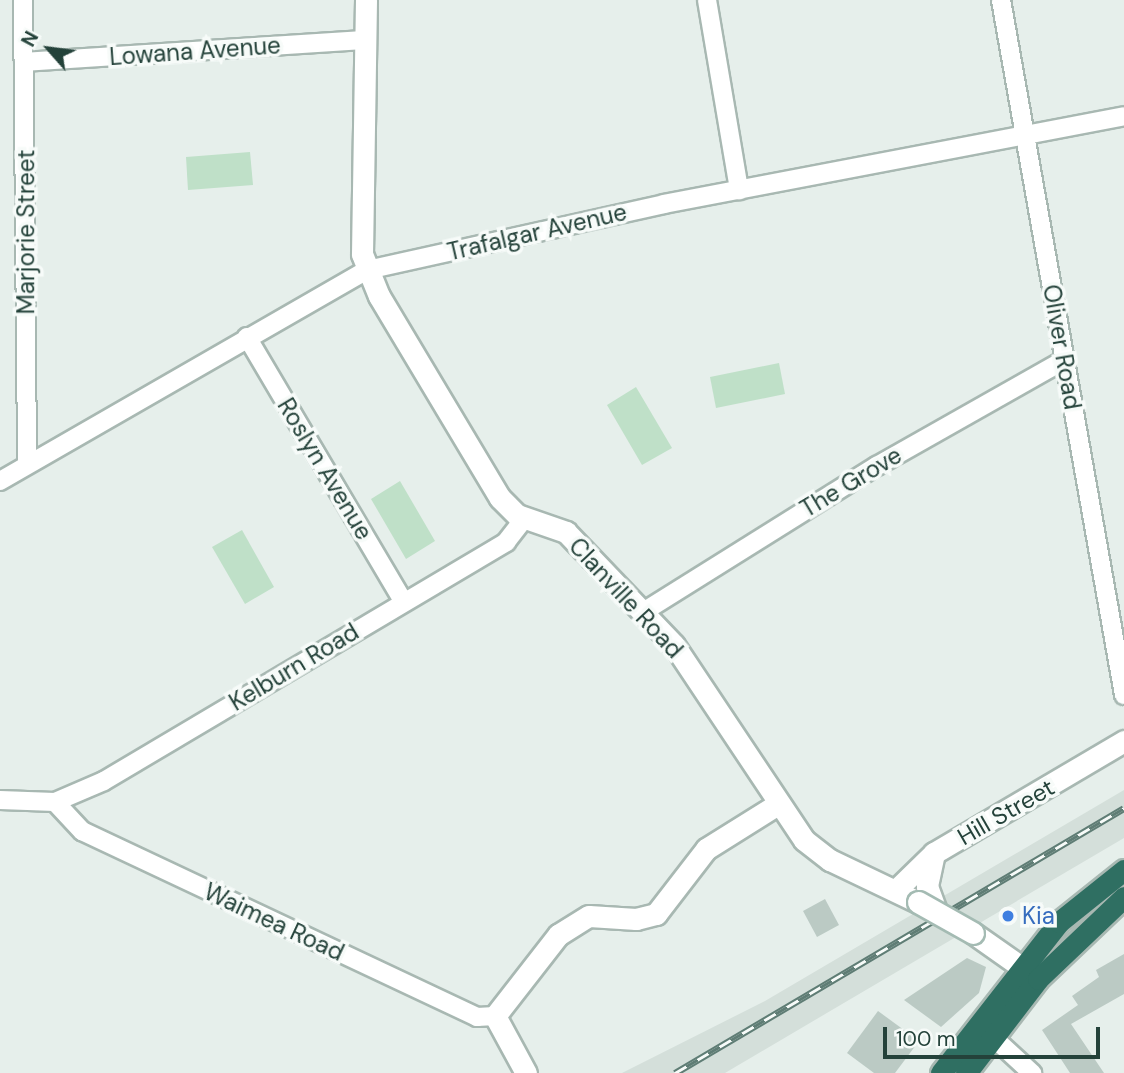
<!DOCTYPE html>
<html>
<head>
<meta charset="utf-8">
<style>
	body { margin:0 }
	#map { position:relative; width:1124px; height:1073px; overflow:hidden; background:#e6efeb; font-family:"DM Sans",sans-serif }
	div>[style] { position:absolute }
	[style*='--x'] { left:calc(var(--x)*1px); top:calc(var(--y)*1px); width:calc(var(--w)*1px); rotate:calc(var(--a)*1deg) }
	.built>* { inset:0; background:#d4dfda }
	.green>* { inset:0; background:#bfe0c8 }
	.building>* { inset:0; background:#bbcac4 }
	.roads { filter:drop-shadow(2px 0 #a8b8b2) drop-shadow(-2px 0 #a8b8b2) drop-shadow(0 2px #a8b8b2) drop-shadow(0 -2px #a8b8b2) }
	.street>* { height:18px; margin:-9px; padding:0 9px; transform-origin:9px; border-radius:9px; background:#fff }
	.secondary>* { height:21px; margin:-10.5px; padding:0 10.5px; transform-origin:10.5px; border-radius:10.5px; background:#fff }
	.highway>* { height:21px; margin:-10.5px; padding:0 10.5px; transform-origin:10.5px; border-radius:10.5px; background:#2f6f62 }
	.rail>* { height:7px; margin-top:-3.5px; transform-origin:0; background:repeating-linear-gradient(90deg,#f7fbf9 0 13px,#5f7d75 0 26px); box-sizing:border-box; border-block:2px solid #5f7d75 }
	.bridges { filter:drop-shadow(2px 0 #a4bbb3) drop-shadow(-2px 0 #a4bbb3) drop-shadow(0 2px #a4bbb3) drop-shadow(0 -2px #a4bbb3) }
	.secondary-bridge>* { height:21px; margin:-10.5px; padding:0 10.5px; transform-origin:10.5px; border-radius:10.5px; background:#fff }
	.dots>* { width:19px; height:19px; translate:-50% -50%; box-sizing:border-box; border:4px solid #f7fbf9; border-radius:50% }
	span { translate:-50% -50%; white-space:nowrap; text-align:center; line-height:1.15; -webkit-text-stroke:7px #f7fbf9; paint-order:stroke }
	.street-label { font-size:24px; color:#24423a }
	.shop-label { font-size:24px; color:#366cbe }
	.left { translate:0 -50%; text-align:left }
	.north { position:absolute; left:14px; top:14px; width:70px; height:70px; -webkit-text-stroke:5px #f7fbf9; paint-order:stroke; rotate:298deg; font-size:19px; font-weight:700; line-height:28px; text-align:center; color:#24423a }
	.north::after { content:''; display:block; margin:auto; width:24px; height:32px; background:#24423a; clip-path:polygon(50% 0,100% 100%,50% 72%,0 100%) }
	.scale { position:absolute; left:883px; top:1027px; width:217px; height:32px; box-sizing:border-box; border:4px solid #24423a; border-top:0; padding-left:9px; font-size:21px; line-height:24px; white-space:nowrap; color:#24423a; -webkit-text-stroke:5px #f7fbf9; paint-order:stroke }
</style>
</head>
<body>
<div id="map">
	<div class="built">
		<i style="clip-path:polygon(1124px 790px,1124px 838px,725px 1073px,622px 1073px,765px 1001px)"></i>
	</div>
	<div class="green">
		<i style="clip-path:polygon(250px 152px,253px 185px,188px 190px,186px 157px)"></i>
		<i style="clip-path:polygon(779px 363px,785px 394px,716px 408px,710px 377px)"></i>
		<i style="clip-path:polygon(636px 387px,672px 448px,642px 465px,607px 405px)"></i>
		<i style="clip-path:polygon(400px 481px,435px 541px,406px 559px,371px 499px)"></i>
		<i style="clip-path:polygon(242px 530px,274px 587px,245px 604px,212px 547px)"></i>
	</div>
	<div class="building">
		<i style="clip-path:polygon(825px 899px,839px 925px,817px 937px,803px 911px)"></i>
		<i style="clip-path:polygon(1124px 954px,1124px 994px,1071px 1024px,1104px 1073px,1070px 1073px,1042px 1030px,1078px 1005px,1072px 996px,1099px 977px,1096px 970px)"></i>
		<i style="clip-path:polygon(967px 958px,986px 967px,979px 993px,941px 1027px,904px 1000px)"></i>
		<i style="clip-path:polygon(878px 1011px,919px 1041px,895px 1073px,874px 1073px,847px 1053px)"></i>
	</div>
	<div class="roads">
		<div class="street">
			<i style="--x:23;--y:0;--w:464;--a:89.5"></i>
			<i style="--x:707;--y:0;--w:193;--a:80.4"></i>
			<i style="--x:1001;--y:0;--w:706;--a:79.96"></i>
			<i style="--x:24;--y:62;--w:343;--a:-3.7"></i>
			<i style="--x:247;--y:337;--w:308;--a:59.4"></i>
			<i style="--x:0;--y:481;--w:423;--a:-29.9"></i>
			<i style="--x:367;--y:270;--w:304;--a:-12.5"></i>
			<i style="--x:664;--y:204;--w:468;--a:-10.8"></i>
			<i style="--x:643;--y:612;--w:276;--a:-32"></i>
			<i style="--x:877;--y:466;--w:215;--a:-29.5"></i>
			<i style="--x:0;--y:800;--w:55;--a:2.1"></i>
			<i style="--x:55;--y:802;--w:40;--a:47"></i>
			<i style="--x:82;--y:831;--w:437;--a:25.2"></i>
			<i style="--x:477;--y:1017;--w:18;--a:-3"></i>
			<i style="--x:55;--y:802;--w:53;--a:-23.2"></i>
			<i style="--x:104;--y:781;--w:468;--a:-30.7"></i>
			<i style="--x:506;--y:542;--w:29;--a:-52"></i>
			<i style="--x:983;--y:1028;--w:67;--a:42.6"></i>
		</div>
		<div class="secondary">
			<i style="--x:366;--y:0;--w:254;--a:90.9"></i>
			<i style="--x:362;--y:254;--w:45;--a:68"></i>
			<i style="--x:379;--y:296;--w:235;--a:59.1"></i>
			<i style="--x:500;--y:498;--w:24;--a:45"></i>
			<i style="--x:517;--y:515;--w:52;--a:19.1"></i>
			<i style="--x:566;--y:532;--w:156;--a:46.3"></i>
			<i style="--x:674;--y:645;--w:234;--a:56.3"></i>
			<i style="--x:804;--y:840;--w:33;--a:38"></i>
			<i style="--x:830;--y:860;--w:98;--a:25.5"></i>
			<i style="--x:934;--y:853;--w:34;--a:102"></i>
			<i style="--x:927;--y:886;--w:29;--a:70"></i>
			<i style="--x:896;--y:890;--w:53;--a:-44.2"></i>
			<i style="--x:934;--y:853;--w:221;--a:-30.5"></i>
			<i style="--x:973;--y:933;--w:78;--a:35.1"></i>
			<i style="--x:526;--y:1073;--w:65;--a:-118.5"></i>
			<i style="--x:495;--y:1016;--w:103;--a:-52.1"></i>
			<i style="--x:558;--y:935;--w:36;--a:-32"></i>
			<i style="--x:589;--y:916;--w:47;--a:3.7"></i>
			<i style="--x:636;--y:919;--w:21;--a:-14"></i>
			<i style="--x:656;--y:914;--w:82;--a:-52.4"></i>
			<i style="--x:706;--y:849;--w:85;--a:-32"></i>
		</div>
		<div class="highway">
			<i style="--x:941;--y:1073;--w:192;--a:-52"></i>
			<i style="--x:1059;--y:922;--w:83;--a:-38.7"></i>
			<i style="--x:966;--y:1073;--w:118;--a:-52.5"></i>
			<i style="--x:1038;--y:979;--w:119;--a:-43.6"></i>
		</div>
	</div>
	<div class="rail">
		<i style="--x:675;--y:1073;--w:521;--a:-30.55"></i>
	</div>
	<div class="bridges">
		<div class="secondary-bridge">
			<i style="--x:918;--y:902;--w:63;--a:29.4"></i>
		</div>
	</div>
	<div class="dots">
		<i style="left:1008px;top:916px;background:#3f7fe0"></i>
	</div>
	<div class="street-label">
		<span style="left:195px;top:51px;rotate:-4deg">Lowana Avenue</span>
		<span style="left:26px;top:232px;rotate:-90deg">Marjorie Street</span>
		<span style="left:537px;top:232px;rotate:-13deg">Trafalgar Avenue</span>
		<span style="left:1062px;top:347px;rotate:80deg">Oliver Road</span>
		<span style="left:325px;top:469px;rotate:59deg">Roslyn Avenue</span>
		<span style="left:851px;top:482px;rotate:-31deg">The Grove</span>
		<span style="left:626px;top:598px;rotate:47deg">Clanville Road</span>
		<span style="left:294px;top:667px;rotate:-31deg">Kelburn Road</span>
		<span style="left:1006px;top:812px;rotate:-30deg">Hill Street</span>
		<span style="left:274px;top:922px;rotate:25deg">Waimea Road</span>
	</div>
	<div class="shop-label">
		<span class="left" style="left:1022px;top:916px">Kia</span>
	</div>
	<div class="north">N</div>
	<div class="scale">100 m</div>
</div>
</body>
</html>
